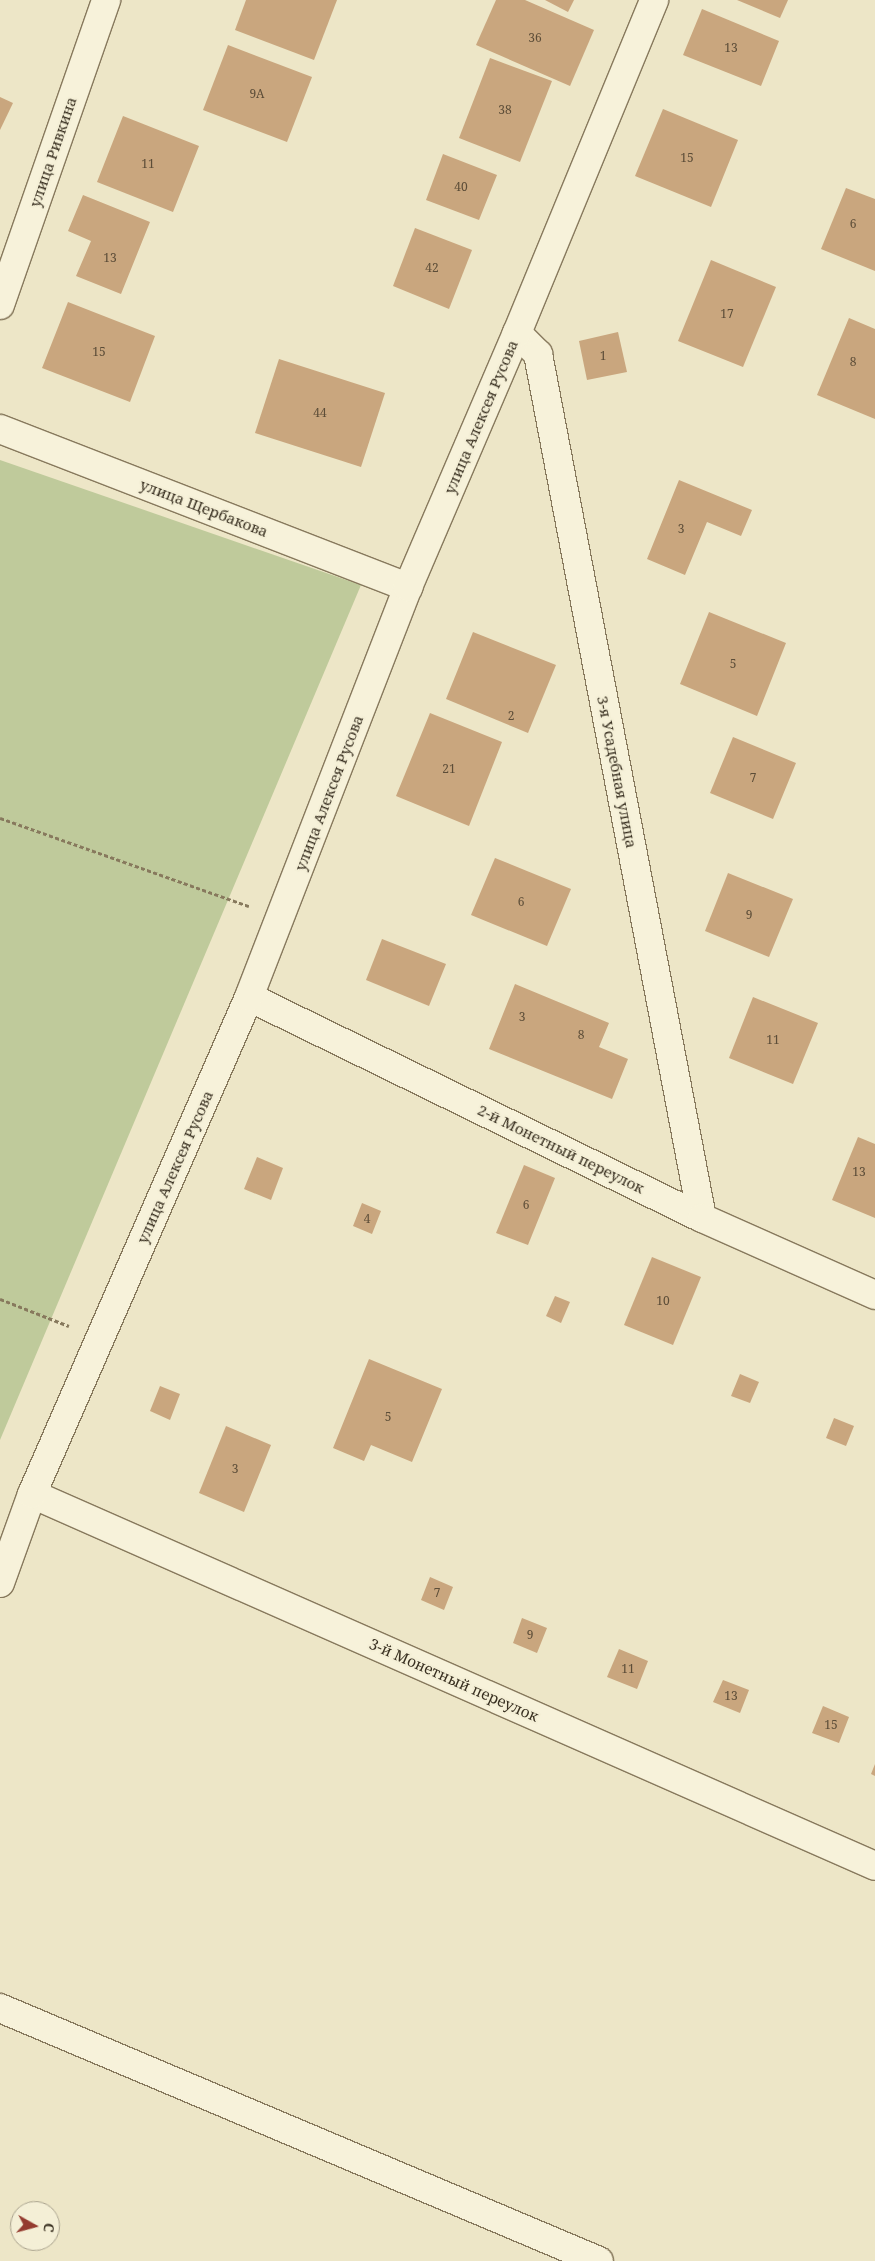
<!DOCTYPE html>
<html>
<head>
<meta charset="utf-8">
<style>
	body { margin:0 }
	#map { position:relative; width:875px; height:2261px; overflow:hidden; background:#ede6c7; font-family:"Noto Serif",serif }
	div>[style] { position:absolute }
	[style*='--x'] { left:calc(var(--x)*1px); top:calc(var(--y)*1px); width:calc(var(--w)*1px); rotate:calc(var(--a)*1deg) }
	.green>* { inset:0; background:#bfca9b }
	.building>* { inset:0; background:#c9a67e }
	.path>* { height:3px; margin-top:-1.5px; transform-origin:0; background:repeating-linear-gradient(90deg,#87795d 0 4px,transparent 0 6.5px) }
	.roads { filter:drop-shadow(1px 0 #87795d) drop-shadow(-1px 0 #87795d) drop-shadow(0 1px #87795d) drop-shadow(0 -1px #87795d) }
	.street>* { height:28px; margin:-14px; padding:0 14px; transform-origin:14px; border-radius:14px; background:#f7f2da }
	span { translate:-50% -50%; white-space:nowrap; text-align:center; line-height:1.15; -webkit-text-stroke:4px #f4efd6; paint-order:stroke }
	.number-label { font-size:12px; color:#5c4d38 }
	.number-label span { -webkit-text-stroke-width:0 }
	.street-label { font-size:15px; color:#382f20 }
	.north { position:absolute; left:10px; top:2201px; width:50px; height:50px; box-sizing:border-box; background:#f4efd6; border:1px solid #a9a28d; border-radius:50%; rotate:97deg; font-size:14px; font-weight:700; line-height:20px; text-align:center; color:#382f20 }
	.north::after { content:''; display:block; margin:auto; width:18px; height:22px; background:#943b2f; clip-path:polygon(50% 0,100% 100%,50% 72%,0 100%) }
</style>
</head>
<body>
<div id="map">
	<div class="green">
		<i style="clip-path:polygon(0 460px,361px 585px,0 1440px)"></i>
	</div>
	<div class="building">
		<i style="clip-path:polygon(246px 0,337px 0,314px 60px,235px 30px)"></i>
		<i style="clip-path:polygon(496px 0,525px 0,594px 30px,570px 86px,476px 45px)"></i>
		<i style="clip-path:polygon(545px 0,574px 0,568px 12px)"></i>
		<i style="clip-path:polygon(737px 0,788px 0,780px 18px)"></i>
		<i style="clip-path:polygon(702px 9px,779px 41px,761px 86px,683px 55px)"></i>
		<i style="clip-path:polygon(228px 45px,312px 77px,287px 142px,203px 110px)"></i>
		<i style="clip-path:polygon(490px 58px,552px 81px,520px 162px,459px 138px)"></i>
		<i style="clip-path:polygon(0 97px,13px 103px,0 130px)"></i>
		<i style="clip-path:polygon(663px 109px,738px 140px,711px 207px,635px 176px)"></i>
		<i style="clip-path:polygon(123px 116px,199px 146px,173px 212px,97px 182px)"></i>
		<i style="clip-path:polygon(443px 154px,497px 175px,479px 220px,426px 200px)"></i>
		<i style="clip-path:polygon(846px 188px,875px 199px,875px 271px,821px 249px)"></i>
		<i style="clip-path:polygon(83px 195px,150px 222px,121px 294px,76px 276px,91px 241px,68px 231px)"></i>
		<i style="clip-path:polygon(415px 228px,472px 250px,449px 309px,393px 286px)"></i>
		<i style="clip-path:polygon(711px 260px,776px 287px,743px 367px,678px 341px)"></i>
		<i style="clip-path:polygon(68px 302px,155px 336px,130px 402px,42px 368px)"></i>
		<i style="clip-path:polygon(849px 318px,875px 329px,875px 419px,817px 395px)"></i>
		<i style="clip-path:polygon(618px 332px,627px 372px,587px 380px,579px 341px)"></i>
		<i style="clip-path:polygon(279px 359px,385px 393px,361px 467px,255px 433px)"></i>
		<i style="clip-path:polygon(679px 480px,752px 510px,741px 536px,707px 522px,685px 575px,647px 559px)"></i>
		<i style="clip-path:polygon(709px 612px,786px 643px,757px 716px,680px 684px)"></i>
		<i style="clip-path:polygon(473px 632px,556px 665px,528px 733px,446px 699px)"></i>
		<i style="clip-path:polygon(430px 713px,502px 742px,469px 826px,396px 796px)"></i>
		<i style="clip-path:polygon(733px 737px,796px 763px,773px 819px,710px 793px)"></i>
		<i style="clip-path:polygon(495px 858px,571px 889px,547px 946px,471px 915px)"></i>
		<i style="clip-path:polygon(728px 873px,793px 899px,769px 957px,705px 931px)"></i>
		<i style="clip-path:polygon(382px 939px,446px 964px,429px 1006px,366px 980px)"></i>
		<i style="clip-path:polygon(515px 984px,609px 1023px,599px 1047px,628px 1059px,612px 1099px,489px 1049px)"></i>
		<i style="clip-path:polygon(753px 997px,818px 1023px,793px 1084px,729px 1058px)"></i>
		<i style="clip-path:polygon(858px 1137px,875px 1144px,875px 1218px,832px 1200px)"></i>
		<i style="clip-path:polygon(257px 1157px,283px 1168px,271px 1200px,244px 1189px)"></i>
		<i style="clip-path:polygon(524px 1165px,555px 1178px,528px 1245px,496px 1233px)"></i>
		<i style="clip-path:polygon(362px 1203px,381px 1211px,372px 1234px,353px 1226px)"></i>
		<i style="clip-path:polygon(652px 1257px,701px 1277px,673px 1345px,624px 1325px)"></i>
		<i style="clip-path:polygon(555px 1296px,570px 1302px,561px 1323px,546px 1316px)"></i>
		<i style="clip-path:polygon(369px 1359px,442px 1389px,412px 1462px,371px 1445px,364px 1461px,333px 1448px)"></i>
		<i style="clip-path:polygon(740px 1374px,759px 1382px,750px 1403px,731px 1396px)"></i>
		<i style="clip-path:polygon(160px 1386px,180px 1394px,170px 1420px,150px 1411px)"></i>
		<i style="clip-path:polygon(834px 1418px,854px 1426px,846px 1446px,826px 1438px)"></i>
		<i style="clip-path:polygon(226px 1426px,271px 1445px,244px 1512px,199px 1493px)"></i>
		<i style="clip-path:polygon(430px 1577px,453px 1587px,444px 1610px,421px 1600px)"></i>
		<i style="clip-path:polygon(522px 1618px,547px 1628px,537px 1653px,513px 1643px)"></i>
		<i style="clip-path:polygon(619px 1649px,648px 1661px,637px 1689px,607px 1677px)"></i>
		<i style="clip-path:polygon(723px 1680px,749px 1690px,740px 1713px,713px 1702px)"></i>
		<i style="clip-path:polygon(823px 1706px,849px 1717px,839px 1743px,812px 1733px)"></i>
		<i style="clip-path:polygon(875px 1764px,875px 1776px,871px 1774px)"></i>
	</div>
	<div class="path">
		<i style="--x:0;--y:818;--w:264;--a:19.5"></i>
		<i style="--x:0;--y:1299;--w:74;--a:21.4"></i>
	</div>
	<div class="roads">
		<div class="street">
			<i style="--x:0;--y:305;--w:323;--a:-70.8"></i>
			<i style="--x:517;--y:333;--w:30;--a:45"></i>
			<i style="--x:538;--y:354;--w:879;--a:79.25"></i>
			<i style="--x:0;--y:429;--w:438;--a:21.2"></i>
			<i style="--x:249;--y:997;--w:504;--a:26.01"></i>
			<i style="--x:702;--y:1218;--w:189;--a:24"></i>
			<i style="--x:32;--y:1494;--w:921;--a:23.81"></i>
			<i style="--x:0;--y:1583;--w:95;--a:-70.2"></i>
			<i style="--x:32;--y:1494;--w:542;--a:-66.41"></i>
			<i style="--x:249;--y:997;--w:440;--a:-68.8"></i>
			<i style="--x:408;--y:587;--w:276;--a:-66.8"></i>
			<i style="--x:517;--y:333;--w:360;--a:-67.6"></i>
			<i style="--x:0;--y:2008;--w:650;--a:22.9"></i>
		</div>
	</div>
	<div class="number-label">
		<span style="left:535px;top:38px">36</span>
		<span style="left:731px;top:48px">13</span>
		<span style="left:257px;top:94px">9А</span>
		<span style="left:505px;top:110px">38</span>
		<span style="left:687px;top:158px">15</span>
		<span style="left:148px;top:164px">11</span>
		<span style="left:461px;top:187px">40</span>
		<span style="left:853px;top:224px">6</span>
		<span style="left:110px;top:258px">13</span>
		<span style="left:432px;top:268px">42</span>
		<span style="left:727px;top:314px">17</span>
		<span style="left:99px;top:352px">15</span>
		<span style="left:603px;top:356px">1</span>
		<span style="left:853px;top:362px">8</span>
		<span style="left:320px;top:413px">44</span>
		<span style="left:681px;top:529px">3</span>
		<span style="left:733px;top:664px">5</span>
		<span style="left:511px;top:716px">2</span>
		<span style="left:449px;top:769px">21</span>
		<span style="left:753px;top:778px">7</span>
		<span style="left:521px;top:902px">6</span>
		<span style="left:749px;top:915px">9</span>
		<span style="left:522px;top:1017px">3</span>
		<span style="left:581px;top:1035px">8</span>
		<span style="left:773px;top:1040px">11</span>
		<span style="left:859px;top:1172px">13</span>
		<span style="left:526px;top:1205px">6</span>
		<span style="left:367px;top:1219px">4</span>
		<span style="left:663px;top:1301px">10</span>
		<span style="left:388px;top:1417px">5</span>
		<span style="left:235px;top:1469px">3</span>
		<span style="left:437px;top:1593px">7</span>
		<span style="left:530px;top:1635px">9</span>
		<span style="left:628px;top:1669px">11</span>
		<span style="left:731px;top:1696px">13</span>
		<span style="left:831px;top:1725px">15</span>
	</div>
	<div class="street-label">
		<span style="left:53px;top:152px;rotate:-71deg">улица Ривкина</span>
		<span style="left:481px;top:417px;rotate:-67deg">улица Алексея Русова</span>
		<span style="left:204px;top:508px;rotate:21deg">улица Щербакова</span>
		<span style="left:617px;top:772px;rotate:79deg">3-я Усадебная улица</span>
		<span style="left:329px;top:793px;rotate:-69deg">улица Алексея Русова</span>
		<span style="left:561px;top:1149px;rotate:26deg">2-й Монетный переулок</span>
		<span style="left:175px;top:1167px;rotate:-66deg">улица Алексея Русова</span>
		<span style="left:454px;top:1680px;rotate:24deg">3-й Монетный переулок</span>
	</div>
	<div class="north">С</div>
</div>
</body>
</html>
